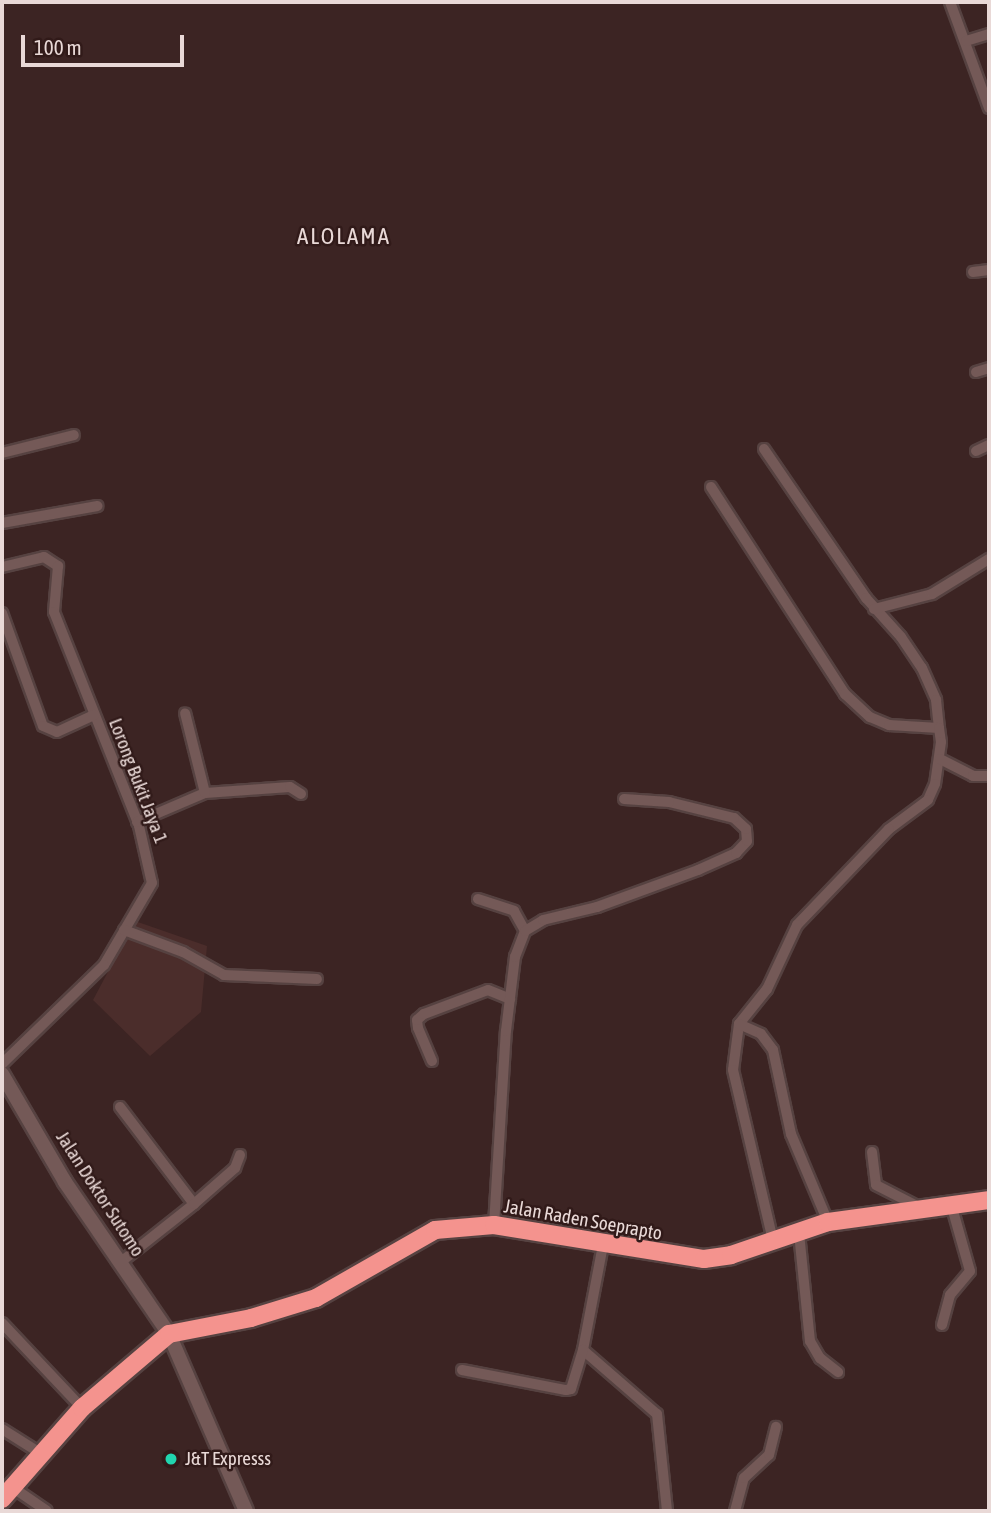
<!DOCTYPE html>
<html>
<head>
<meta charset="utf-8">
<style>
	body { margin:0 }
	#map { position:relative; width:991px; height:1513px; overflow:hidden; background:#3c2423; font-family:"Asap Condensed",sans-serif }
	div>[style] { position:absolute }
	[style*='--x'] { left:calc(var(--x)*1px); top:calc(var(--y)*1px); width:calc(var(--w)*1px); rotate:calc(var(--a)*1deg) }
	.built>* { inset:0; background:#4b2d2b }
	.roads { filter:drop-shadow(2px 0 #564241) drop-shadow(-2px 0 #564241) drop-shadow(0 2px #564241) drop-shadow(0 -2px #564241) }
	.street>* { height:10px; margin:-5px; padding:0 5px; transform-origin:5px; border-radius:5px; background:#745957 }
	.secondary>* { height:14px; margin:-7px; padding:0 7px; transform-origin:7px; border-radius:7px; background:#745957 }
	.highway>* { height:18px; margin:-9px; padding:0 9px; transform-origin:9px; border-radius:9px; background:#f4938e }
	.dots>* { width:19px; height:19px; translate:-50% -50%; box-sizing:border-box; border:4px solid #311a19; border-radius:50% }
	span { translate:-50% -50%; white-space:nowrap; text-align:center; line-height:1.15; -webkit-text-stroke:5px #311a19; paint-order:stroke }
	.street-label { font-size:19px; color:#e9d9d7 }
	.poi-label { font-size:19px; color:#e9d9d7 }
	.left { translate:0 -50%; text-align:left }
	.quarter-label { font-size:23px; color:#e9d9d7; letter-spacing:2px }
	.frame { position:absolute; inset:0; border:4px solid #e9d9d7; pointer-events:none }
	.scale { position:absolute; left:21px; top:35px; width:163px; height:32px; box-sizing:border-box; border:4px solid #e9d9d7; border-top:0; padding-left:9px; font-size:21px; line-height:24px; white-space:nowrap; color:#e9d9d7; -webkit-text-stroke:5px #311a19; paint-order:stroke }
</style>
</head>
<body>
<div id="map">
	<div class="built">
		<i style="clip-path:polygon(135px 921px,207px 946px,201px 1012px,150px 1056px,93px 1000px)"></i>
	</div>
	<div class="roads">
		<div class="street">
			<i style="--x:950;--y:2;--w:113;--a:69.8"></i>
			<i style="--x:966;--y:41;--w:24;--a:-17"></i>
			<i style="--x:973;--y:272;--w:16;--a:-7"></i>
			<i style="--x:976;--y:372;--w:14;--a:-17"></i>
			<i style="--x:764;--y:449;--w:181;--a:55.6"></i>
			<i style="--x:866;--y:598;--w:52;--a:48.1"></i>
			<i style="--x:901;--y:637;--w:37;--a:56"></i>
			<i style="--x:922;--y:668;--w:35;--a:66"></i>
			<i style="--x:936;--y:700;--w:28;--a:84"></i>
			<i style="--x:976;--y:451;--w:14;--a:-25"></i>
			<i style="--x:2;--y:453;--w:74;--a:-14"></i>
			<i style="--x:711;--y:487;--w:247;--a:57.1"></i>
			<i style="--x:845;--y:694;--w:34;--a:43"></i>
			<i style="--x:870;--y:717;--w:21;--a:23"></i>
			<i style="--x:889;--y:725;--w:50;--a:3.4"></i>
			<i style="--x:939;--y:728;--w:14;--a:82"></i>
			<i style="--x:941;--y:742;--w:42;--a:98.1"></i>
			<i style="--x:935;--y:784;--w:17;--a:114"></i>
			<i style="--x:928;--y:800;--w:49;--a:143.4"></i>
			<i style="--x:889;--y:829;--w:133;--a:133.8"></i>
			<i style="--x:797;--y:925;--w:71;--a:115.1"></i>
			<i style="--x:767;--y:989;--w:45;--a:128.7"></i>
			<i style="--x:739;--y:1024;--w:46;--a:97.4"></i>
			<i style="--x:733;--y:1070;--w:176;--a:76.8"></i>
			<i style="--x:2;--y:523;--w:97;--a:-10.1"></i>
			<i style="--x:2;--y:567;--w:43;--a:-13.4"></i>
			<i style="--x:44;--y:557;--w:17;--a:33"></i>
			<i style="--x:58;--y:566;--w:46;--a:95"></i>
			<i style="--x:54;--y:612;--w:230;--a:68.3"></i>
			<i style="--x:139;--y:826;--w:58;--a:77.2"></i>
			<i style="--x:152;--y:883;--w:95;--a:120.3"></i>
			<i style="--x:104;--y:965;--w:142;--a:135.9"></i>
			<i style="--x:874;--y:609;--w:60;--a:-14.5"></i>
			<i style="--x:932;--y:594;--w:67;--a:-31.6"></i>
			<i style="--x:2;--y:613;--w:120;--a:70.1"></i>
			<i style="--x:43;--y:726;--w:15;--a:23"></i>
			<i style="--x:57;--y:732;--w:41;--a:-24.7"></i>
			<i style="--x:940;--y:759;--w:37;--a:27"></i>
			<i style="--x:973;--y:776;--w:16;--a:0"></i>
			<i style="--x:205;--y:793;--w:85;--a:-4"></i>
			<i style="--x:290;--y:787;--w:13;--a:32"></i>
			<i style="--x:137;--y:822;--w:74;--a:-23.1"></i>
			<i style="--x:205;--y:793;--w:82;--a:-104"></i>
			<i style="--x:478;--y:899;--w:38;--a:18"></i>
			<i style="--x:514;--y:911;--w:23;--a:61"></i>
			<i style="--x:124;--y:930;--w:63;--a:20.4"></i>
			<i style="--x:183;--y:952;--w:47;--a:29.3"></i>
			<i style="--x:224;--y:975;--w:93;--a:2.5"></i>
			<i style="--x:739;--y:1024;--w:24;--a:24"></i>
			<i style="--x:761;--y:1034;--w:20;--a:53"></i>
			<i style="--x:773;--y:1050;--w:86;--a:77.9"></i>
			<i style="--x:791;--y:1134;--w:95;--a:67.2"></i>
			<i style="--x:432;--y:1061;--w:36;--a:-113"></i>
			<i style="--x:418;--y:1028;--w:8;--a:-97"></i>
			<i style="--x:417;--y:1020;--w:9;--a:-41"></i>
			<i style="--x:424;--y:1014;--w:68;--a:-20.6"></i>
			<i style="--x:488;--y:990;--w:24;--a:22"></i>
			<i style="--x:120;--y:1107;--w:122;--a:52.7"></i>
			<i style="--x:194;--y:1204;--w:92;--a:141.6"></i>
			<i style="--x:872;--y:1152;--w:33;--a:83"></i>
			<i style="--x:876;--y:1185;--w:48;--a:27.1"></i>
			<i style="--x:194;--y:1204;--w:55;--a:-41.3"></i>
			<i style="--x:235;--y:1168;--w:14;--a:-69"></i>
			<i style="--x:494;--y:1225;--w:194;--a:-86.5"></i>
			<i style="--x:506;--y:1031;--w:75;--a:-83.1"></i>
			<i style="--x:515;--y:957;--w:28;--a:-69"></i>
			<i style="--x:525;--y:931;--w:21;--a:-31"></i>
			<i style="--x:543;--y:920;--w:56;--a:-13.5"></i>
			<i style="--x:597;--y:907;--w:108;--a:-20.1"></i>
			<i style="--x:698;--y:870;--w:42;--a:-24.1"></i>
			<i style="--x:736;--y:853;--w:16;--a:-47"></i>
			<i style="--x:747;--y:841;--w:12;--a:-95"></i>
			<i style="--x:746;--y:829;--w:16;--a:-137"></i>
			<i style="--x:734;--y:818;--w:67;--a:-166.2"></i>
			<i style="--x:669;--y:802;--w:45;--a:-176.2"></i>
			<i style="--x:799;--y:1233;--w:109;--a:84.2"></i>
			<i style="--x:810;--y:1341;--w:20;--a:60"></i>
			<i style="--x:820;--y:1358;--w:23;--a:38"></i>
			<i style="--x:603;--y:1245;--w:107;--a:100.8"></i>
			<i style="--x:583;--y:1350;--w:98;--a:40.9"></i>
			<i style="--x:657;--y:1414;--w:98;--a:84.1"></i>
			<i style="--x:2;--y:1323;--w:117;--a:46.7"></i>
			<i style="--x:942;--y:1325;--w:31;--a:-75"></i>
			<i style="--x:950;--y:1295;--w:31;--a:-50"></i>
			<i style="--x:970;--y:1271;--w:70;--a:-105.8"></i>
			<i style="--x:462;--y:1370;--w:106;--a:10.9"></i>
			<i style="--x:566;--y:1390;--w:5;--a:-11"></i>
			<i style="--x:571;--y:1389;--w:41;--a:-72.9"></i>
			<i style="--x:2;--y:1429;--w:45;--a:32.3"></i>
			<i style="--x:12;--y:1487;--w:42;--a:34.4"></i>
			<i style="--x:735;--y:1511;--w:34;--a:-75"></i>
			<i style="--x:744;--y:1478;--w:34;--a:-43"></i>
			<i style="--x:769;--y:1455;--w:29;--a:-76"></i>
		</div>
		<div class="secondary">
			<i style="--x:2;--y:1074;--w:125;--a:59.7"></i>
			<i style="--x:65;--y:1182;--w:184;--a:55.6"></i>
			<i style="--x:169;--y:1334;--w:193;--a:66.5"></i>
		</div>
		<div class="highway">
			<i style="--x:2;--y:1499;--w:121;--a:-48.7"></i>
			<i style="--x:82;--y:1408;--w:114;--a:-40.4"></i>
			<i style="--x:169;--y:1334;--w:84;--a:-11"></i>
			<i style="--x:251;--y:1318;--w:68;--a:-17.1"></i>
			<i style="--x:316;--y:1298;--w:137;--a:-29.7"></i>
			<i style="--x:435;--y:1230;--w:59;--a:-4.8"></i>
			<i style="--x:494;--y:1225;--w:213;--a:9.2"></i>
			<i style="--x:704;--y:1259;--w:27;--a:-8"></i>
			<i style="--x:731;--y:1255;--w:102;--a:-18.8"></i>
			<i style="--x:828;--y:1222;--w:162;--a:-7.8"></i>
		</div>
	</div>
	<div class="dots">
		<i style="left:171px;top:1459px;background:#21d5af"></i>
	</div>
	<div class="street-label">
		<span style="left:138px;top:781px;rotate:69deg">Lorong Bukit Jaya 1</span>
		<span style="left:100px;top:1194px;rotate:57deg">Jalan Doktor Sutomo</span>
		<span style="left:583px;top:1220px;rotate:10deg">Jalan Raden Soeprapto</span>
	</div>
	<div class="poi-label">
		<span class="left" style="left:185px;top:1459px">J&amp;T Expresss</span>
	</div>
	<div class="quarter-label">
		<span style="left:344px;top:236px">ALOLAMA</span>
	</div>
	<div class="frame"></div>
	<div class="scale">100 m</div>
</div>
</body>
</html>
